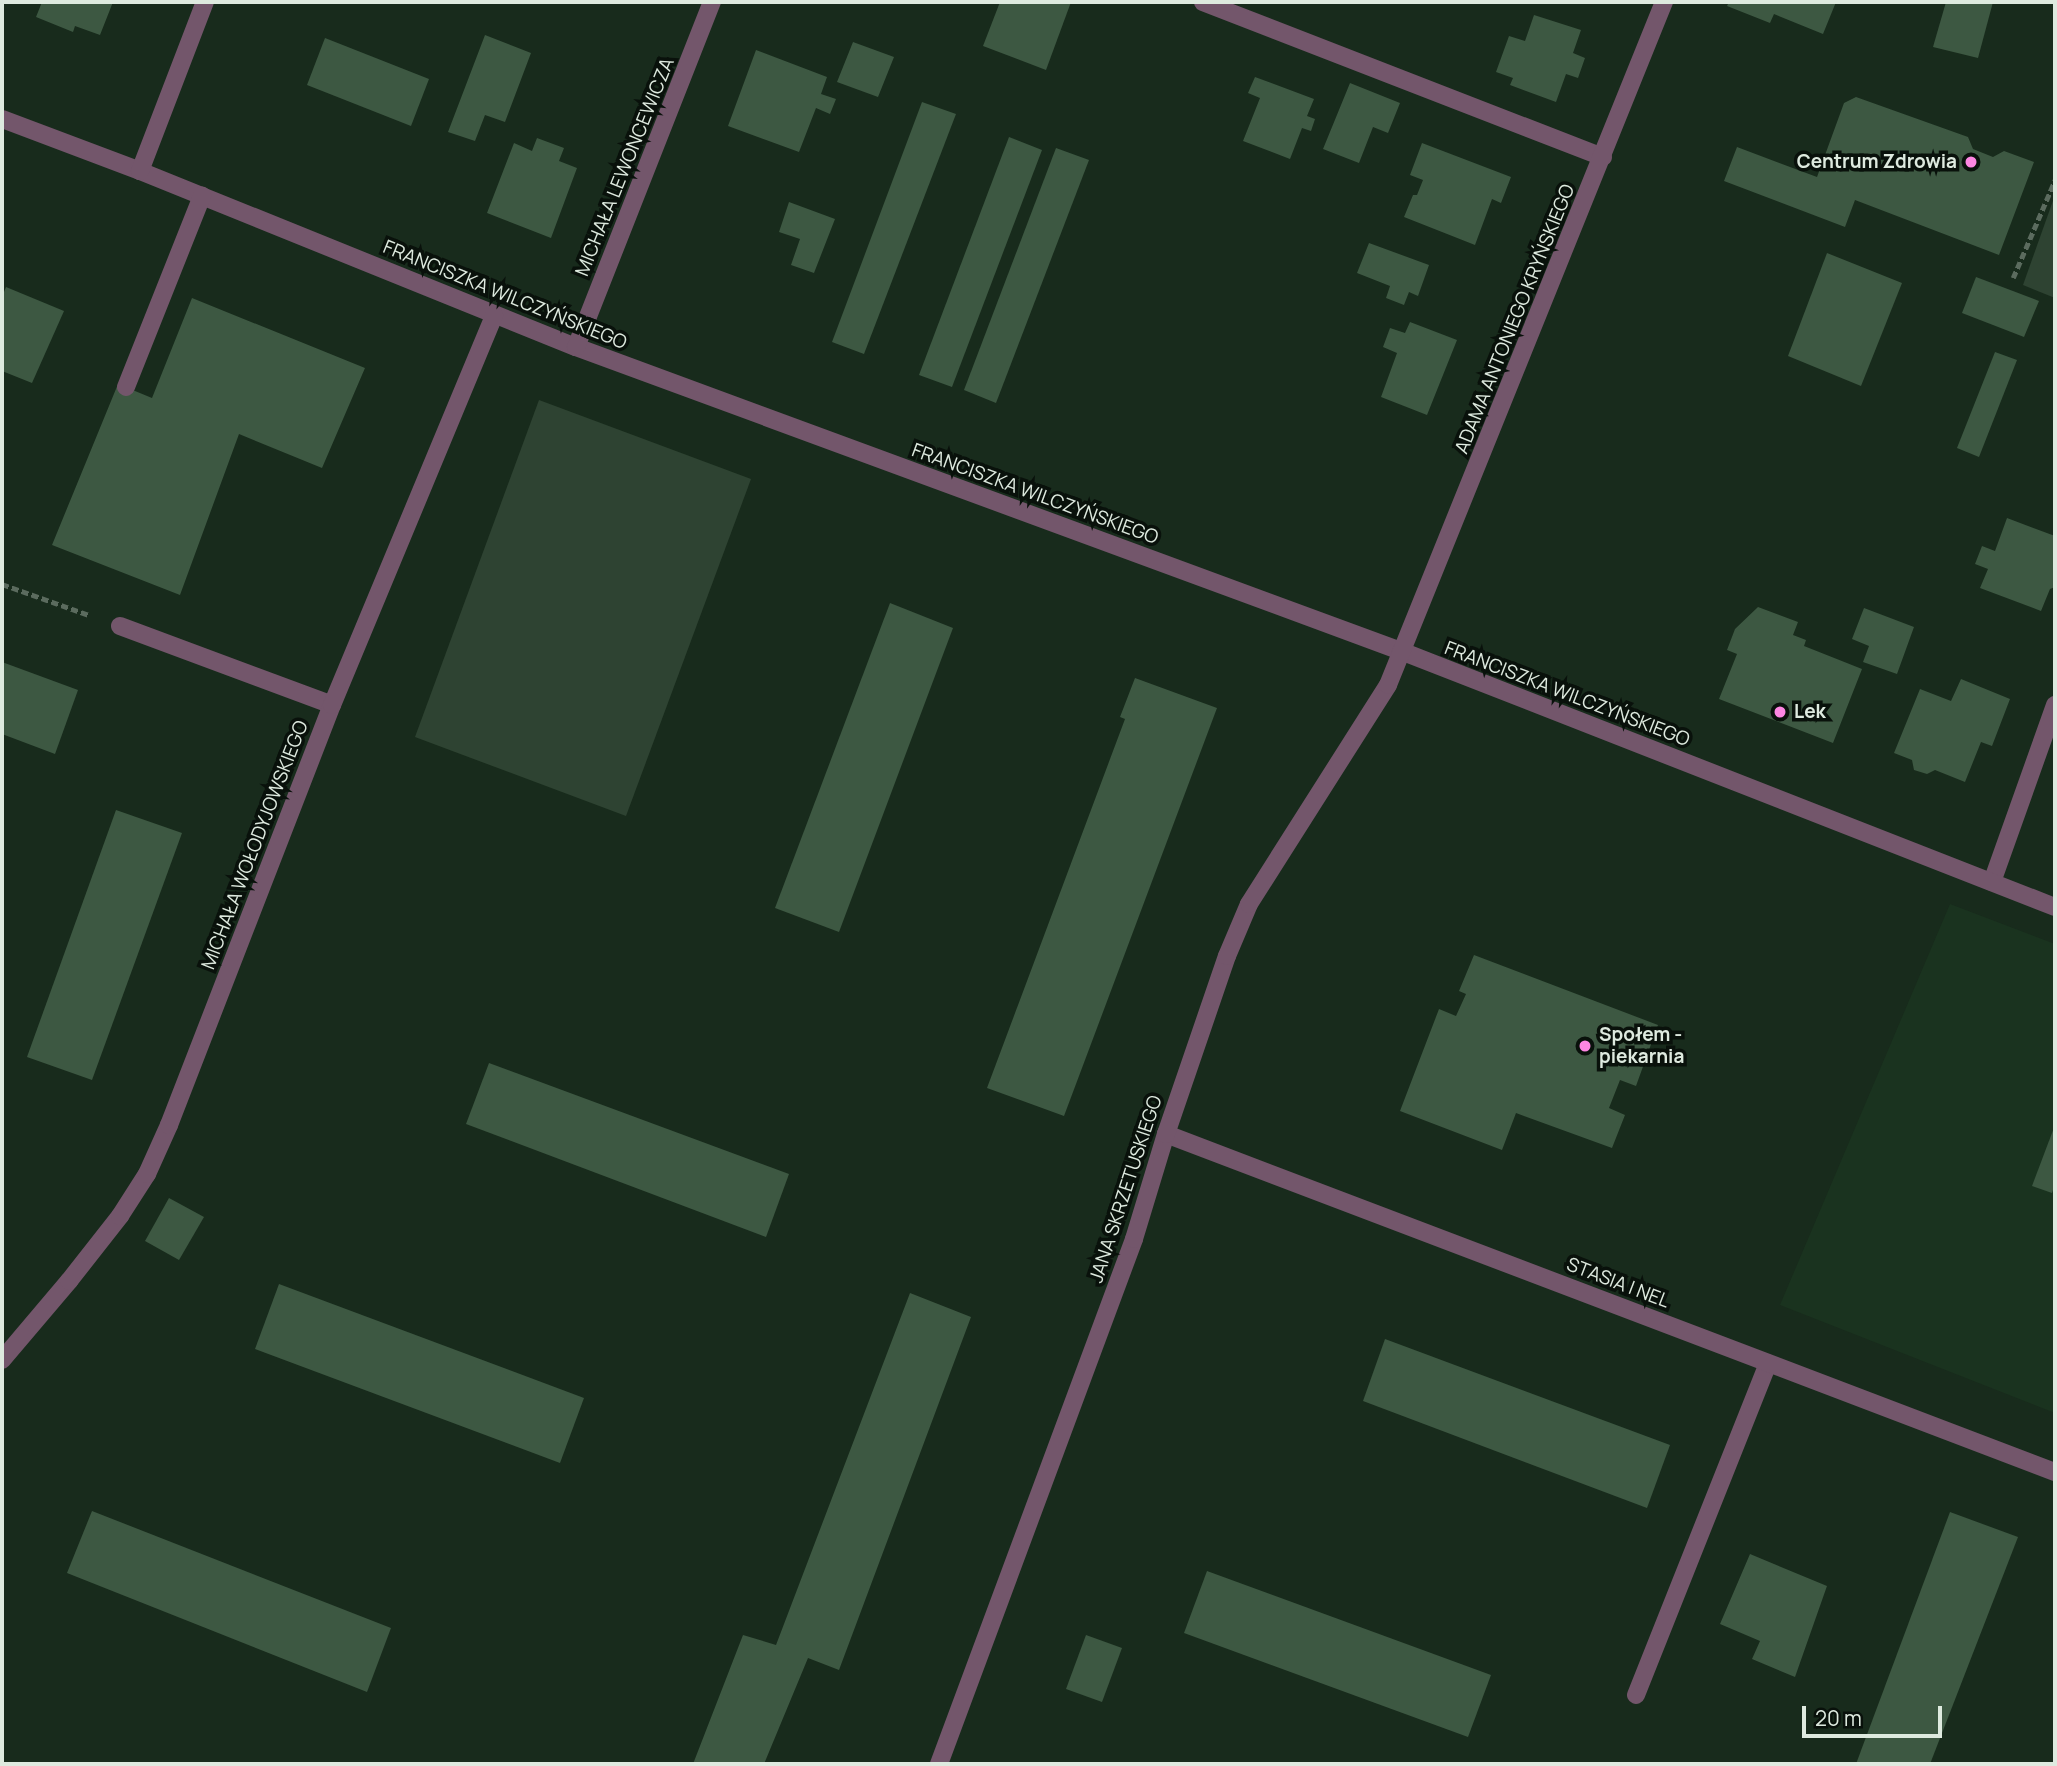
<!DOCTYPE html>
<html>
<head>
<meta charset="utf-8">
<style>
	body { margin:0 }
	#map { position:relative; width:2057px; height:1766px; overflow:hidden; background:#182b1c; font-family:Manrope,sans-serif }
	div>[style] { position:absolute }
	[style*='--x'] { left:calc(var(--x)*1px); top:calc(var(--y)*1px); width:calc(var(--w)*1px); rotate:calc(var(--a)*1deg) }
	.built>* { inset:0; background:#1a331f }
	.green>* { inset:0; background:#2e4332 }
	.building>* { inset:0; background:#3d5842 }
	.path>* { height:4.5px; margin-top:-2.25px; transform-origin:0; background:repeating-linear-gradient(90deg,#5b6b5e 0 7px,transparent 0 10.5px) }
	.service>* { height:18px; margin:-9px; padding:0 9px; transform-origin:9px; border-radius:9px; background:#73566b }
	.minor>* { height:18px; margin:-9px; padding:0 9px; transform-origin:9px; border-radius:9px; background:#73566b }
	.dots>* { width:19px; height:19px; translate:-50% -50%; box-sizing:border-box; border:4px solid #09110b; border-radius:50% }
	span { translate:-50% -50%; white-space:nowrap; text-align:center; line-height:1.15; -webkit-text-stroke:7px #09110b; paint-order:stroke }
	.poi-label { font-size:19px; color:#deeadf; font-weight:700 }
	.right { translate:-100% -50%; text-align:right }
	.left { translate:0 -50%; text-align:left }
	.street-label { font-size:19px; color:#deeadf }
	.frame { position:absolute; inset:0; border:4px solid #deeadf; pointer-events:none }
	.scale { position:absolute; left:1802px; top:1706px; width:140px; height:32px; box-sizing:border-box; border:4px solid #deeadf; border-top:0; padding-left:9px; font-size:21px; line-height:24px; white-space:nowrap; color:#deeadf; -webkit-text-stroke:5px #09110b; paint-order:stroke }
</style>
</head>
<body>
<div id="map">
	<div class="built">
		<i style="clip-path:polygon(1950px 904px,2055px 944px,2055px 1413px,1780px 1305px)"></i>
	</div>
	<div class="green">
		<i style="clip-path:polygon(2055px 195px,2055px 298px,2023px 285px)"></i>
		<i style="clip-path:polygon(539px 400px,751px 479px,626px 816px,415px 737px)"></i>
	</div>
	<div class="building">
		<i style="clip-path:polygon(42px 2px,113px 2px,100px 35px,75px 26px,73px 32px,36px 17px)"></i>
		<i style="clip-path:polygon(1000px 2px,1071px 2px,1046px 70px,983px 46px)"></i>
		<i style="clip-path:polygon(1729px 2px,1836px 2px,1823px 34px,1774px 14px,1770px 23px,1727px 6px)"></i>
		<i style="clip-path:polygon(1946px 2px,1993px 2px,1978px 58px,1933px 47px)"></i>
		<i style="clip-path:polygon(1534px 15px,1581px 30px,1573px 53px,1585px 58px,1578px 78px,1566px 74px,1556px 102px,1510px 85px,1513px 78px,1496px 72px,1509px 36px,1525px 41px)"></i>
		<i style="clip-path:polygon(485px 35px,531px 53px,505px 122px,485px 115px,475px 141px,448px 132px)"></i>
		<i style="clip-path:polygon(325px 38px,429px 79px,411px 126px,307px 85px)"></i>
		<i style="clip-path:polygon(853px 42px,894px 57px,878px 97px,837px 82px)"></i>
		<i style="clip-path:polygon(756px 50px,827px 77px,821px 94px,836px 99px,830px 114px,816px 108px,799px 152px,728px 126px)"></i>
		<i style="clip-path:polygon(1255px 77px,1314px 99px,1307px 116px,1315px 119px,1311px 131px,1302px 128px,1290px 159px,1243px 141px,1260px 98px,1248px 93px)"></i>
		<i style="clip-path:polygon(1350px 83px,1400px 103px,1388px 133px,1373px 127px,1359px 163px,1323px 149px)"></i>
		<i style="clip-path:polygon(1856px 97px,1968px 137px,1973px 149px,1993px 157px,2004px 151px,2034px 162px,1999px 255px,1855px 200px,1845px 227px,1724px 181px,1737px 147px,1817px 177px,1844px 103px)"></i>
		<i style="clip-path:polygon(922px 102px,956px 114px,864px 354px,832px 342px)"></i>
		<i style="clip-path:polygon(1009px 137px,1042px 150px,952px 387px,919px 375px)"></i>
		<i style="clip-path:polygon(537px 138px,564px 148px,559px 161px,577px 168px,551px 238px,487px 213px,514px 143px,532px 151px)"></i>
		<i style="clip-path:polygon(1422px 143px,1511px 177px,1501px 203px,1492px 199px,1475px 245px,1404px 217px,1413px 195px,1417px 195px,1423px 180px,1410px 175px)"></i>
		<i style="clip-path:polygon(1056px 148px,1089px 160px,996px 403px,964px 390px)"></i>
		<i style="clip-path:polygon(789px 202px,835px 219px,814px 273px,791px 265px,800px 239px,779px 232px)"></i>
		<i style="clip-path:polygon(1369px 243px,1429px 265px,1418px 296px,1409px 292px,1404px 305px,1386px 298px,1390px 286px,1357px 273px)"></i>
		<i style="clip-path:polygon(1827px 253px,1902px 283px,1861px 386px,1788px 356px)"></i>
		<i style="clip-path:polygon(1976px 277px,2039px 301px,2024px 337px,1962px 313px)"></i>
		<i style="clip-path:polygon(6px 287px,64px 311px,32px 383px,2px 371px,2px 297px)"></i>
		<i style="clip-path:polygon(192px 298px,365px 368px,322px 468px,239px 434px,180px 595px,52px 545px,118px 384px,152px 398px)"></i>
		<i style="clip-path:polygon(1410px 322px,1457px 340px,1427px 415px,1381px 397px,1397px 353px,1383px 347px,1390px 328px,1405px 333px)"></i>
		<i style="clip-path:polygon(1995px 352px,2017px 360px,1979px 457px,1957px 448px)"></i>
		<i style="clip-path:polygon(2007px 518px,2055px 536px,2055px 587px,2050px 589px,2041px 611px,1980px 588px,1988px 569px,1975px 564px,1982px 546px,1995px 551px)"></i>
		<i style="clip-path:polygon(890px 603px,953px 628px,839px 932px,775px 908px)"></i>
		<i style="clip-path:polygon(1758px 607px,1798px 622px,1793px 635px,1806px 640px,1804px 646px,1862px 669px,1833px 743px,1719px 699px,1737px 654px,1727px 650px,1735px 629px)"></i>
		<i style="clip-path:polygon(1864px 608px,1914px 627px,1897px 674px,1863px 662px,1869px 646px,1852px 639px)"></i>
		<i style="clip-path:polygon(2px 662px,78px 690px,55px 754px,2px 734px)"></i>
		<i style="clip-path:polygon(1135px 678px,1217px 708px,1064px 1116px,987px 1088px,1125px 719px,1120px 717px)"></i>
		<i style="clip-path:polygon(1961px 679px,2010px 699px,1992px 746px,1981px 742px,1965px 782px,1935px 770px,1927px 774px,1914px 770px,1912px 760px,1894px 753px,1920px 689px,1951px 701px)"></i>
		<i style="clip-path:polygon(116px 810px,182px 833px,92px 1080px,27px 1057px)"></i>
		<i style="clip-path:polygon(1474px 955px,1658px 1025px,1636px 1086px,1620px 1080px,1609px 1108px,1625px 1115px,1612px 1148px,1516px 1113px,1502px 1150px,1400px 1111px,1439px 1009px,1456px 1016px,1466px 994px,1459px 991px)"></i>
		<i style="clip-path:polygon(489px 1063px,789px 1174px,766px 1237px,466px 1124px)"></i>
		<i style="clip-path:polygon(2055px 1125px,2055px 1184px,2052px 1193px,2032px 1186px)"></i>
		<i style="clip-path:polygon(169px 1198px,204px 1217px,179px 1260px,145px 1241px)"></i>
		<i style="clip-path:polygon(279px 1284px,584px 1398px,560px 1463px,255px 1349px)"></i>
		<i style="clip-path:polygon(910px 1293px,971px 1317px,839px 1670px,808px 1658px,764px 1764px,693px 1764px,743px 1635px,776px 1645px)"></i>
		<i style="clip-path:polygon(1385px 1339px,1670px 1445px,1647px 1508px,1363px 1401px)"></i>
		<i style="clip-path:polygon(92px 1511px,391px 1628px,367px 1692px,67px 1573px)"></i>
		<i style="clip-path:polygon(1950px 1512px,2018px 1537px,1930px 1764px,1856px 1764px)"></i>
		<i style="clip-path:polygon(1750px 1554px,1827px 1586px,1795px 1677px,1752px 1659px,1760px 1641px,1720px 1624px)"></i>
		<i style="clip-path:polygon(1207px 1571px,1491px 1675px,1468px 1737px,1184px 1633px)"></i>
		<i style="clip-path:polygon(1086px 1635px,1122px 1648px,1102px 1702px,1066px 1689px)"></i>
	</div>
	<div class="path">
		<i style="--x:2013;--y:278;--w:107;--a:-66.8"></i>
		<i style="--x:2;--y:584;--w:92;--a:19.6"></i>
	</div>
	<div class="service">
		<i style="--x:120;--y:626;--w:226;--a:20.4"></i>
		<i style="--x:1992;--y:882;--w:188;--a:-70.4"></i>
		<i style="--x:1636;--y:1695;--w:357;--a:-68.3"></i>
	</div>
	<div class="minor">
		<i style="--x:1203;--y:2;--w:429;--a:21.2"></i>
		<i style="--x:2;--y:119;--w:147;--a:20.6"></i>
		<i style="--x:140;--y:171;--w:470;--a:22"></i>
		<i style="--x:576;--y:347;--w:879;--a:20.23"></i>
		<i style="--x:1401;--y:651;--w:702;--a:21.38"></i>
		<i style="--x:140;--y:171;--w:181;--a:-69"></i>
		<i style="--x:576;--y:347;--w:371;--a:-68.5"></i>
		<i style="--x:126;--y:387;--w:206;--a:-68.3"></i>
		<i style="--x:1166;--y:1134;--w:951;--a:20.82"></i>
		<i style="--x:2;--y:1360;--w:104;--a:-49.7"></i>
		<i style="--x:69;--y:1281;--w:83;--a:-51.9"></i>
		<i style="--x:120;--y:1216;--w:50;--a:-57.3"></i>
		<i style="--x:147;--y:1174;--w:54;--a:-65.8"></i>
		<i style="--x:169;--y:1125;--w:451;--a:-68.8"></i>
		<i style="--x:332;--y:705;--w:422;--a:-67.4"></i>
		<i style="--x:939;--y:1764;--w:560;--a:-69.62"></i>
		<i style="--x:1134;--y:1239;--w:110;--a:-73.1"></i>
		<i style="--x:1166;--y:1134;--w:188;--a:-71.1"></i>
		<i style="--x:1227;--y:956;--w:56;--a:-67.1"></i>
		<i style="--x:1249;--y:904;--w:259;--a:-57.6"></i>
		<i style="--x:1388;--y:685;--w:737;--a:-68"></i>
	</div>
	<div class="dots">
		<i style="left:1971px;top:162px;background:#fd86e2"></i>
		<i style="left:1780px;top:712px;background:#fd86e2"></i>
		<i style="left:1585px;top:1046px;background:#fd86e2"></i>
	</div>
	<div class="poi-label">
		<span class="right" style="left:1957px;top:162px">Centrum Zdrowia</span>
		<span class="left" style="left:1794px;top:712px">Lek</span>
		<span class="left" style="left:1599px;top:1046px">Społem -<br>piekarnia</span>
	</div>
	<div class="street-label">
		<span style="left:625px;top:167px;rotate:-68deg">MICHAŁA LEWONCEWICZA</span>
		<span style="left:505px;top:295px;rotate:22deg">FRANCISZKA WILCZYŃSKIEGO</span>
		<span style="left:1515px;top:319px;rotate:-68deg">ADAMA ANTONIEGO KRYŃSKIEGO</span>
		<span style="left:1035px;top:494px;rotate:20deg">FRANCISZKA WILCZYŃSKIEGO</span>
		<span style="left:1567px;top:694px;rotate:21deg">FRANCISZKA WILCZYŃSKIEGO</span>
		<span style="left:255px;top:845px;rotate:-69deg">MICHAŁA WOŁODYJOWSKIEGO</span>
		<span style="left:1126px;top:1189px;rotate:-72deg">JANA SKRZETUSKIEGO</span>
		<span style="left:1618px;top:1283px;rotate:21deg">STASIA I NEL</span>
	</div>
	<div class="frame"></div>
	<div class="scale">20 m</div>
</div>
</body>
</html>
